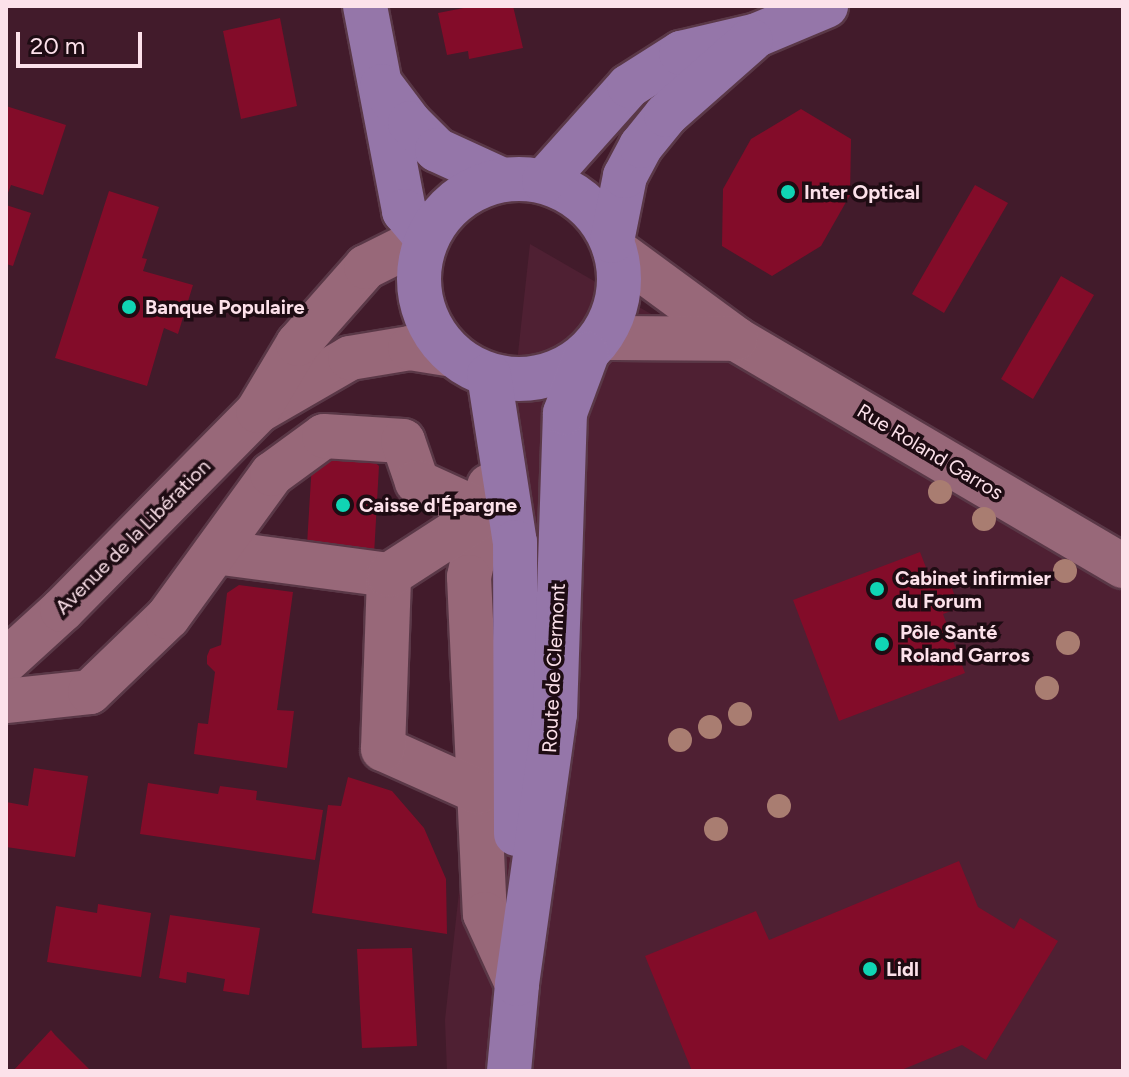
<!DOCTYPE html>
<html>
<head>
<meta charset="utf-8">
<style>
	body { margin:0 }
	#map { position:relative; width:1129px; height:1077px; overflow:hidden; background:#421b2b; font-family:Figtree,sans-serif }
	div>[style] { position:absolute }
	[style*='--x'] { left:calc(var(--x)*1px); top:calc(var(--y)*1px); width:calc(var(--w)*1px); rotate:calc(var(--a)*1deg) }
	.built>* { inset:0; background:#4f2033 }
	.building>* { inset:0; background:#830c29 }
	.roads { filter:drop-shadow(2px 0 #5a3847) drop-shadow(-2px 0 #5a3847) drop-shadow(0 2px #5a3847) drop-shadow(0 -2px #5a3847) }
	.minor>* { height:44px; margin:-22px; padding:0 22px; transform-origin:22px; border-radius:22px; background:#986879 }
	.major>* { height:44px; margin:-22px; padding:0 22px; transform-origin:22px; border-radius:22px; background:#9576a9 }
	.major>.ring { margin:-22px; padding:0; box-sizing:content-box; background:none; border:44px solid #9576a9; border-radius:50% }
	.trees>* { width:24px; height:24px; margin:-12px; border-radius:50%; background:#a97d71 }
	.dots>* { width:22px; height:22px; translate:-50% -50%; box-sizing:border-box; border:4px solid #1e0c13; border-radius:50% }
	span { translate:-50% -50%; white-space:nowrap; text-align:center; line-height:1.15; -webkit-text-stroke:7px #1e0c13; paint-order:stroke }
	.poi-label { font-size:20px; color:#fce1ea; font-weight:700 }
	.left { translate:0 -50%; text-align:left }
	.street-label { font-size:20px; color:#fce1ea }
	.frame { position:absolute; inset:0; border:8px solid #fce1ea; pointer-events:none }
	.scale { position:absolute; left:16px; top:32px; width:126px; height:36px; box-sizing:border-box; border:4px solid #fce1ea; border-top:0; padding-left:10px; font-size:24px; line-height:28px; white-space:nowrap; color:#fce1ea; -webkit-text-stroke:6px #1e0c13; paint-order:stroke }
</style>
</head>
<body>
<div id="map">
	<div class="built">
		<i style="clip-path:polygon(530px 244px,1123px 587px,1123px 1071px,447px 1071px,445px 1020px)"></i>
	</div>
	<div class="building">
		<i style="clip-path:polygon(474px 6px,513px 6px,523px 48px,469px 59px,468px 51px,447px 55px,438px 13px)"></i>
		<i style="clip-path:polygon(280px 18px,297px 106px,241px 119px,223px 31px)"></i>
		<i style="clip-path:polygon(6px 106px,66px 125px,43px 195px,11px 185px,6px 198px)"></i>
		<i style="clip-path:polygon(801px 109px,851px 139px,850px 195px,821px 246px,772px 276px,722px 246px,723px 189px,751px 139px)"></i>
		<i style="clip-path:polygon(975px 185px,1008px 203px,944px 313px,912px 294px)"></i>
		<i style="clip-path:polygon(109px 191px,159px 207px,142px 258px,147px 259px,143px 271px,193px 285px,178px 334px,164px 328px,147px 386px,55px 358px)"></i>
		<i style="clip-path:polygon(6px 205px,31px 213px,13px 266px,6px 264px)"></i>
		<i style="clip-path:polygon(1061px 276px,1094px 295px,1033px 399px,1001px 379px)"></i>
		<i style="clip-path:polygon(328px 451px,364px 452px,379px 466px,374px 555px,307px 545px,312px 462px)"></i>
		<i style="clip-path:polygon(920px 552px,932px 583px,948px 577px,959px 608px,943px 614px,965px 673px,839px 721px,793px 600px)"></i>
		<i style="clip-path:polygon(239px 585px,293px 592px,277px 710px,294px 711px,287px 768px,194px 754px,198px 723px,208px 724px,215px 672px,207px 664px,207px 656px,210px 649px,221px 645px,227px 593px)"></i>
		<i style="clip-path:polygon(34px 768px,88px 776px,75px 857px,6px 847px,6px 802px,28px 806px)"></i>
		<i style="clip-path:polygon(348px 777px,392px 791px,424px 828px,446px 879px,447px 934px,312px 913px,328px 805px,341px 806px)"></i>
		<i style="clip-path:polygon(148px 783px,218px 794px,220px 786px,257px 791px,256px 800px,323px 810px,315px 860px,140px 834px)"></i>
		<i style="clip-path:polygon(959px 861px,978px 907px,1014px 929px,1020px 918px,1058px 941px,986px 1060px,962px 1045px,899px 1071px,692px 1071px,645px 956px,756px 911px,769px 940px)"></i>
		<i style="clip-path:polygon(98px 904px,151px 913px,141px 977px,47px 962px,56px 906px,97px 913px)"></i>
		<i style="clip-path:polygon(170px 915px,260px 928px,249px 995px,223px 991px,225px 979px,187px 972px,186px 983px,159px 978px)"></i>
		<i style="clip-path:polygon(412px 948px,417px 1046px,362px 1048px,357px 949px)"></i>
		<i style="clip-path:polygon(51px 1030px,55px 1035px,91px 1071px,13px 1071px)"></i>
	</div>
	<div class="roads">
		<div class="minor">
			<i style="--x:615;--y:250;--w:150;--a:36.3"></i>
			<i style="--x:736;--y:339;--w:449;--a:30.4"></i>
			<i style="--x:601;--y:338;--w:135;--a:0.4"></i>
			<i style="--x:260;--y:410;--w:104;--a:-30"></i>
			<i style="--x:350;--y:358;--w:61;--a:-9.5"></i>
			<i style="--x:410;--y:348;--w:44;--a:9.2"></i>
			<i style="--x:489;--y:486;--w:93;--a:102.4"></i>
			<i style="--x:469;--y:577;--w:337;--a:87.3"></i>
			<i style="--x:485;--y:914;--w:77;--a:65.4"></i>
			<i style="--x:216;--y:552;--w:175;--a:7.6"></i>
			<i style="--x:6;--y:661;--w:76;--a:-42.3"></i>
			<i style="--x:62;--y:610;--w:279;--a:-45.4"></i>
			<i style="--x:258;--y:411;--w:78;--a:-59.2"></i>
			<i style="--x:298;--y:344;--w:103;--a:-48.6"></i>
			<i style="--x:366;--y:267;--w:67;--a:-26.6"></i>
			<i style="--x:6;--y:701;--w:84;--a:-6.1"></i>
			<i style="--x:90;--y:692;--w:108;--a:-43.9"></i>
			<i style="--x:168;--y:617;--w:177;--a:-54"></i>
			<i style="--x:272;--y:474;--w:64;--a:-36.2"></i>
			<i style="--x:324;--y:436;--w:79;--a:3.6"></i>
			<i style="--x:403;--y:441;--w:43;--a:71.1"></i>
			<i style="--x:417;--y:482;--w:75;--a:24.5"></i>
			<i style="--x:479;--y:792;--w:105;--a:-155.9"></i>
			<i style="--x:383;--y:749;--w:174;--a:-88"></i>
			<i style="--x:389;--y:575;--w:114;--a:-32.9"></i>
		</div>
		<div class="major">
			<i style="--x:365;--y:6;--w:209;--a:79.2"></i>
			<i style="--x:404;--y:211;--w:34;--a:50"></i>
			<i style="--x:382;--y:86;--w:46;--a:52.9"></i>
			<i style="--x:410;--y:123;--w:38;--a:45"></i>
			<i style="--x:437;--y:150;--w:69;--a:24.7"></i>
			<i class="ring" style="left:419px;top:179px;width:156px;height:156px"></i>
			<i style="--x:544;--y:181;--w:127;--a:-48.2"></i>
			<i style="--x:629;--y:86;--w:62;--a:-32.4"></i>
			<i style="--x:681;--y:53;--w:78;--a:-13.3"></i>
			<i style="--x:757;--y:35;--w:75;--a:-22.8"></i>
			<i style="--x:612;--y:241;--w:66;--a:-78.7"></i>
			<i style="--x:625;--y:176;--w:34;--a:-62"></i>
			<i style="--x:641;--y:146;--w:40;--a:-51"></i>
			<i style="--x:666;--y:115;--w:113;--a:-41.4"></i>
			<i style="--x:489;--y:375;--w:169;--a:81.2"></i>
			<i style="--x:515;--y:542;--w:292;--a:89.8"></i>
			<i style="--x:509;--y:1071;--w:87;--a:-84.7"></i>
			<i style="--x:517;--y:984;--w:273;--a:-82"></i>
			<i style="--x:555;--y:714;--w:301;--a:-88.1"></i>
			<i style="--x:565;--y:413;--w:63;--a:-69.6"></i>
		</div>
	</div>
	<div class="trees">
		<i style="left:940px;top:492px"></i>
		<i style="left:984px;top:519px"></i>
		<i style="left:1065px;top:571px"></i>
		<i style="left:1068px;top:643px"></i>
		<i style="left:1047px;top:688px"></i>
		<i style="left:740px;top:714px"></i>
		<i style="left:710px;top:727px"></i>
		<i style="left:680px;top:740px"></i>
		<i style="left:779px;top:806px"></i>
		<i style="left:716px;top:829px"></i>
	</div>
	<div class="dots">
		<i style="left:788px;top:192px;background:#10d5b4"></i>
		<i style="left:129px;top:307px;background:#10d5b4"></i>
		<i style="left:343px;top:505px;background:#10d5b4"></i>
		<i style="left:877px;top:589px;background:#10d5b4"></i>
		<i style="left:882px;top:644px;background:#10d5b4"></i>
		<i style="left:870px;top:969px;background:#10d5b4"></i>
	</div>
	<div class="poi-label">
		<span class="left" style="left:804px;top:192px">Inter Optical</span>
		<span class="left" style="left:145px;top:307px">Banque Populaire</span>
		<span class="left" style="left:359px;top:505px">Caisse d'Épargne</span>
		<span class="left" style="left:895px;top:590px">Cabinet infirmier<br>du Forum</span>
		<span class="left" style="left:900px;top:644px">Pôle Santé<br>Roland Garros</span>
		<span class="left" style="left:886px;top:969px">Lidl</span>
	</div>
	<div class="street-label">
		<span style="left:930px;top:452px;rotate:31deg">Rue Roland Garros</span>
		<span style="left:133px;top:537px;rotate:-45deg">Avenue de la Libération</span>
		<span style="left:554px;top:668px;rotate:-87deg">Route de Clermont</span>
	</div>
	<div class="frame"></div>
	<div class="scale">20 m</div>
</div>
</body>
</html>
